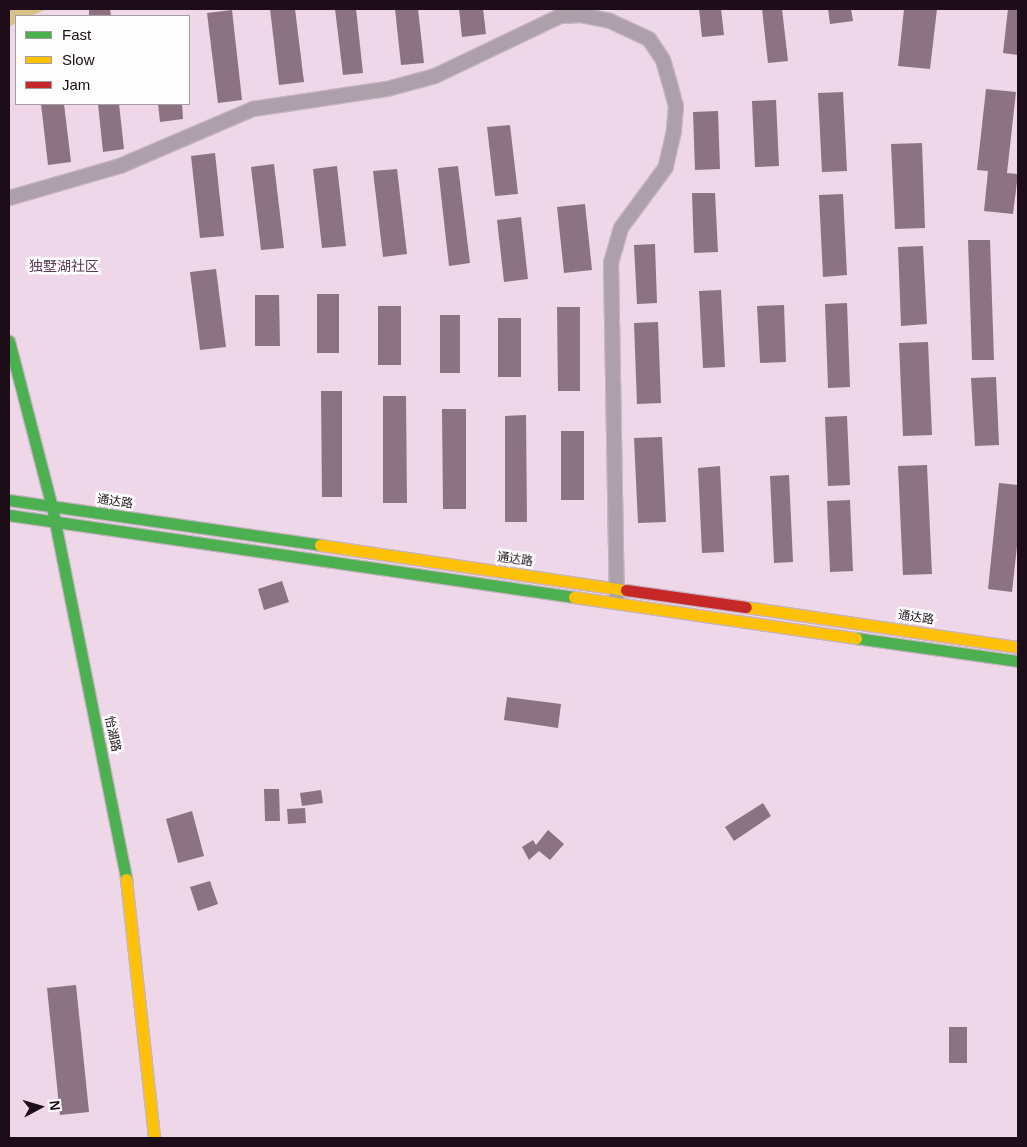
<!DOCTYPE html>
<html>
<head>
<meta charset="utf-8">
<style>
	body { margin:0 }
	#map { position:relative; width:1027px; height:1147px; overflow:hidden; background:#eed7e8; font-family:Helvetica,"Noto Sans SC",sans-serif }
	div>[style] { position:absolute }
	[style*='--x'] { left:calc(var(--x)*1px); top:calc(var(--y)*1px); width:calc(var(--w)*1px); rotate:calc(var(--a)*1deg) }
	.water>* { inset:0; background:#d9c28a }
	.building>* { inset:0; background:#8c7382 }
	.roads { filter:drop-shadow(1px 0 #c7b4c2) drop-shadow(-1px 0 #c7b4c2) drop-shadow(0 1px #c7b4c2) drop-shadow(0 -1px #c7b4c2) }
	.street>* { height:14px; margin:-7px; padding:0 7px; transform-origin:7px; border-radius:7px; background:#ada0aa }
	.fast>* { height:11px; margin:-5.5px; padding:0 5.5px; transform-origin:5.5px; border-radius:5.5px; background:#4caf50 }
	.slow>* { height:11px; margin:-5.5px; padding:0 5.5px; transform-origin:5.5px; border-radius:5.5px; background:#ffc107 }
	.jam>* { height:11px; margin:-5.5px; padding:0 5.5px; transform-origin:5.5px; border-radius:5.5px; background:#c62828 }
	span { translate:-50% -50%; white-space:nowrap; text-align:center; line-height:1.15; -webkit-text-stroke:5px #fdfdfd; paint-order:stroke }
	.street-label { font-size:12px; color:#1c0d18 }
	.neighbourhood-label { font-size:14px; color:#5b3853 }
	.frame { position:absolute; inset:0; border:10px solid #1c0d18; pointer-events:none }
	.legend { position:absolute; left:15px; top:15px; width:175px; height:90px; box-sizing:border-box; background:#fdfdfd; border:1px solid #a39da1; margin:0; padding:6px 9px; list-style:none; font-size:15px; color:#1c0d18 }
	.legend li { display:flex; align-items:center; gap:10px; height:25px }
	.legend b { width:25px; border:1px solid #a39da1 }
	.north { position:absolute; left:15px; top:1082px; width:50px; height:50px; -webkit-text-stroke:4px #fdfdfd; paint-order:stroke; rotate:84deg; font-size:14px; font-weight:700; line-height:20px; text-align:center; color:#1c0d18 }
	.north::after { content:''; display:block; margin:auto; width:18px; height:22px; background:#1c0d18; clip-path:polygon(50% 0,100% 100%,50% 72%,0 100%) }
</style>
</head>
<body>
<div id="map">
	<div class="water">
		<i style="clip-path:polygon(9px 9px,47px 9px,31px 16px,16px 16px,16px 23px,9px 27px)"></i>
	</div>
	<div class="building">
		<i style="clip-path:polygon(89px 9px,110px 9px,111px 16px,89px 16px)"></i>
		<i style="clip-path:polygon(270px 9px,295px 9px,304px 82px,279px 85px)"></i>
		<i style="clip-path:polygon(335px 9px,356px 9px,363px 73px,343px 75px)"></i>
		<i style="clip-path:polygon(395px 9px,418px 9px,424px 63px,401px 65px)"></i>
		<i style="clip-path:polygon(459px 9px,483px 9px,486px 34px,462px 37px)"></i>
		<i style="clip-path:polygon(699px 9px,721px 9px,724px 35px,702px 37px)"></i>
		<i style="clip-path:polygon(762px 9px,782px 9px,788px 61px,768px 63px)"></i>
		<i style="clip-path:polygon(828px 9px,851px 9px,853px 21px,830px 24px)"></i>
		<i style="clip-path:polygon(904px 9px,937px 9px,930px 69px,898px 66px)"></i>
		<i style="clip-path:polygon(1008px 9px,1018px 9px,1018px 55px,1003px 53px)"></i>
		<i style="clip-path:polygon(232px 10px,242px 100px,218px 103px,207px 13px)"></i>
		<i style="clip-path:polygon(986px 89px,1016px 92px,1007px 173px,1018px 174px,1013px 214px,984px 211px,988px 171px,977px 170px)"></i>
		<i style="clip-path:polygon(843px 92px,847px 171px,822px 172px,818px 93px)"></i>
		<i style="clip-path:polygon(776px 100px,779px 166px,755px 167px,752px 101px)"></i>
		<i style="clip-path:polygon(41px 104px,64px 104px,71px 162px,48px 165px)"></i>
		<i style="clip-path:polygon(98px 104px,119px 104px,124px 149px,103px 152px)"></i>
		<i style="clip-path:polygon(158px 104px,182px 104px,183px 119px,160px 122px)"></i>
		<i style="clip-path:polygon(718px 111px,720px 169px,695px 170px,693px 112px)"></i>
		<i style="clip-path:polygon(510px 125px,518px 194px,495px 196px,487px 127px)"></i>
		<i style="clip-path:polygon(922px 143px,925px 228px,895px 229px,891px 144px)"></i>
		<i style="clip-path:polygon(215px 153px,224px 236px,200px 238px,191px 156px)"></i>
		<i style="clip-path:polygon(274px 164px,284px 248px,261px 250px,251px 167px)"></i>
		<i style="clip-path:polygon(337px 166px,346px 246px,322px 248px,313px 169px)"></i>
		<i style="clip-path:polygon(458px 166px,470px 263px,449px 266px,438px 168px)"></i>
		<i style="clip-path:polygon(397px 169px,407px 254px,383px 257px,373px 171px)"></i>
		<i style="clip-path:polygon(692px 193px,715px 193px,718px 252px,694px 253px)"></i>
		<i style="clip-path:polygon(843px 194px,847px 275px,823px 277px,819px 195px)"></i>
		<i style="clip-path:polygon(585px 204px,592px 270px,564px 273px,557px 207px)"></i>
		<i style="clip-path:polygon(521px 217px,528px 279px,504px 282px,497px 220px)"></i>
		<i style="clip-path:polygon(968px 240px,990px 240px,994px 360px,972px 360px)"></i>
		<i style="clip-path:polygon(655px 244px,657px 303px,637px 304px,634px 245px)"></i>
		<i style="clip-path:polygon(923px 246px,927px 324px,901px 326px,898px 247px)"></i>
		<i style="clip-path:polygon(216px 269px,226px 347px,200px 350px,190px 272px)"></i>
		<i style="clip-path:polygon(721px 290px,725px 367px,703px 368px,699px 291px)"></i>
		<i style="clip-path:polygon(317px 294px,339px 294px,339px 353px,317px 353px)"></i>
		<i style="clip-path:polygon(255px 295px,279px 295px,280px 346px,255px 346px)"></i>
		<i style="clip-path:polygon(847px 303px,850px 387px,828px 388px,825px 304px)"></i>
		<i style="clip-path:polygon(784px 305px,786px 362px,760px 363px,757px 306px)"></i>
		<i style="clip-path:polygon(378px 306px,401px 306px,401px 365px,378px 365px)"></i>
		<i style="clip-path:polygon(557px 307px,580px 307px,580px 391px,558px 391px)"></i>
		<i style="clip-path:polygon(440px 315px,460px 315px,460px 373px,440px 373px)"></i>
		<i style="clip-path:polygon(498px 318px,521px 318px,521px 377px,498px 377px)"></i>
		<i style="clip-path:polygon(658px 322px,661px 403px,637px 404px,634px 323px)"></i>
		<i style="clip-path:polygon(928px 342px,932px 435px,903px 436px,899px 343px)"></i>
		<i style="clip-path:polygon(996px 377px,999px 445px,975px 446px,971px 378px)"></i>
		<i style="clip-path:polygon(321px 391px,342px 391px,342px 497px,322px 497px)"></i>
		<i style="clip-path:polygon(383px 396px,406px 396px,407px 503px,383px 503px)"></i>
		<i style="clip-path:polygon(442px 409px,466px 409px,466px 509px,443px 509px)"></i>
		<i style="clip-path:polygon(526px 415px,527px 522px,505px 522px,505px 416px)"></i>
		<i style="clip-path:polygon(847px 416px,850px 485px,828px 486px,825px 417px)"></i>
		<i style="clip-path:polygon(561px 431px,584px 431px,584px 500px,561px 500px)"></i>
		<i style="clip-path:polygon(662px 437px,666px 522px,638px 523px,634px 438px)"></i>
		<i style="clip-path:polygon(927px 465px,932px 574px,903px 575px,898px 466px)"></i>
		<i style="clip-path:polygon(720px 466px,724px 552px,702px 553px,698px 468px)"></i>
		<i style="clip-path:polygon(789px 475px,793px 562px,774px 563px,770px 476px)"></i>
		<i style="clip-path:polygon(999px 483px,1018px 485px,1018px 537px,1012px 592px,988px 589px)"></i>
		<i style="clip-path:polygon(850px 500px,853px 571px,830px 572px,827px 501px)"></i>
		<i style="clip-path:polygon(282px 581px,289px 602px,264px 610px,258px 589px)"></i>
		<i style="clip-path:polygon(507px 697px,561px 704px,558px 728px,504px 720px)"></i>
		<i style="clip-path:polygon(264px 789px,279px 789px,280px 821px,265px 821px)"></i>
		<i style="clip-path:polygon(321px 790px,323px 803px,302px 806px,300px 793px)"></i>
		<i style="clip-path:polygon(763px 803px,771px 816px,734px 841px,725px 827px)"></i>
		<i style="clip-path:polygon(305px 808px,306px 823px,288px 824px,287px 809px)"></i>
		<i style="clip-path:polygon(192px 811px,204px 856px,178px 863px,166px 819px)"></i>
		<i style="clip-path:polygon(548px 830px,564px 844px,550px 860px,539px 851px,529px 860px,522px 847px,533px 840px,536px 845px)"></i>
		<i style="clip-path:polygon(210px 881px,218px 904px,198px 911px,190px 887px)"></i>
		<i style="clip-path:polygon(76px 985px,89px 1112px,60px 1115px,47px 988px)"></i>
		<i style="clip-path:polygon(949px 1027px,967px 1027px,967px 1063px,949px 1063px)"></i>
	</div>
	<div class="roads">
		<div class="street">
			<i style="--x:9;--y:198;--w:116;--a:-16.1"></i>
			<i style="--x:120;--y:166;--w:145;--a:-23.2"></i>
			<i style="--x:253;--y:109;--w:135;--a:-8.5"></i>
			<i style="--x:387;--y:89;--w:50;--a:-15.2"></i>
			<i style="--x:435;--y:76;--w:139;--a:-25.6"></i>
			<i style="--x:560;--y:16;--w:20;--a:-3"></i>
			<i style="--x:580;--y:15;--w:31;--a:11"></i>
			<i style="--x:610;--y:21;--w:43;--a:24.8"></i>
			<i style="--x:649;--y:39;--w:25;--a:56"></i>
			<i style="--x:663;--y:60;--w:25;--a:74"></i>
			<i style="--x:670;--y:84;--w:23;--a:75"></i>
			<i style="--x:676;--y:106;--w:25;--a:95"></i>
			<i style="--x:674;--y:131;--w:37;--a:103"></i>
			<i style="--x:666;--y:167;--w:76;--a:126.4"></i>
			<i style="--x:621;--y:228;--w:36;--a:106"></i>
			<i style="--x:611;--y:263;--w:334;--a:89"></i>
		</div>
		<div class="fast">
			<i style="--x:9;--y:341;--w:171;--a:75.5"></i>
			<i style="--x:52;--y:507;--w:379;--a:78.7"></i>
			<i style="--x:9;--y:500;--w:314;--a:8.2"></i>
			<i style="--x:9;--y:515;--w:571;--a:8.26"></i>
			<i style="--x:856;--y:638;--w:164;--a:8.1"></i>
		</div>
		<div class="slow">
			<i style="--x:320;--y:545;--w:309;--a:8.4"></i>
			<i style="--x:574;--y:597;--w:285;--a:8.3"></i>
			<i style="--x:746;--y:607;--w:275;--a:8.4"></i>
			<i style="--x:126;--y:879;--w:261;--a:83.8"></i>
		</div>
		<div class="jam">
			<i style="--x:626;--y:590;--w:121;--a:8.1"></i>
		</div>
	</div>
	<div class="street-label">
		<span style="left:115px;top:502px;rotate:8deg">通达路</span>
		<span style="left:515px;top:560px;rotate:8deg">通达路</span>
		<span style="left:916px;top:618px;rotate:8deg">通达路</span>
		<span style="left:112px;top:734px;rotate:78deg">怡湖路</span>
	</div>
	<div class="neighbourhood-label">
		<span style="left:64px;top:266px">独墅湖社区</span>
	</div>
	<div class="frame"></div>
	<ul class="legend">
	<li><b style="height:6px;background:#4caf50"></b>Fast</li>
	<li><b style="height:6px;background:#ffc107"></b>Slow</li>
	<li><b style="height:6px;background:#c62828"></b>Jam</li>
	</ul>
	<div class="north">N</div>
</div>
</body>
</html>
